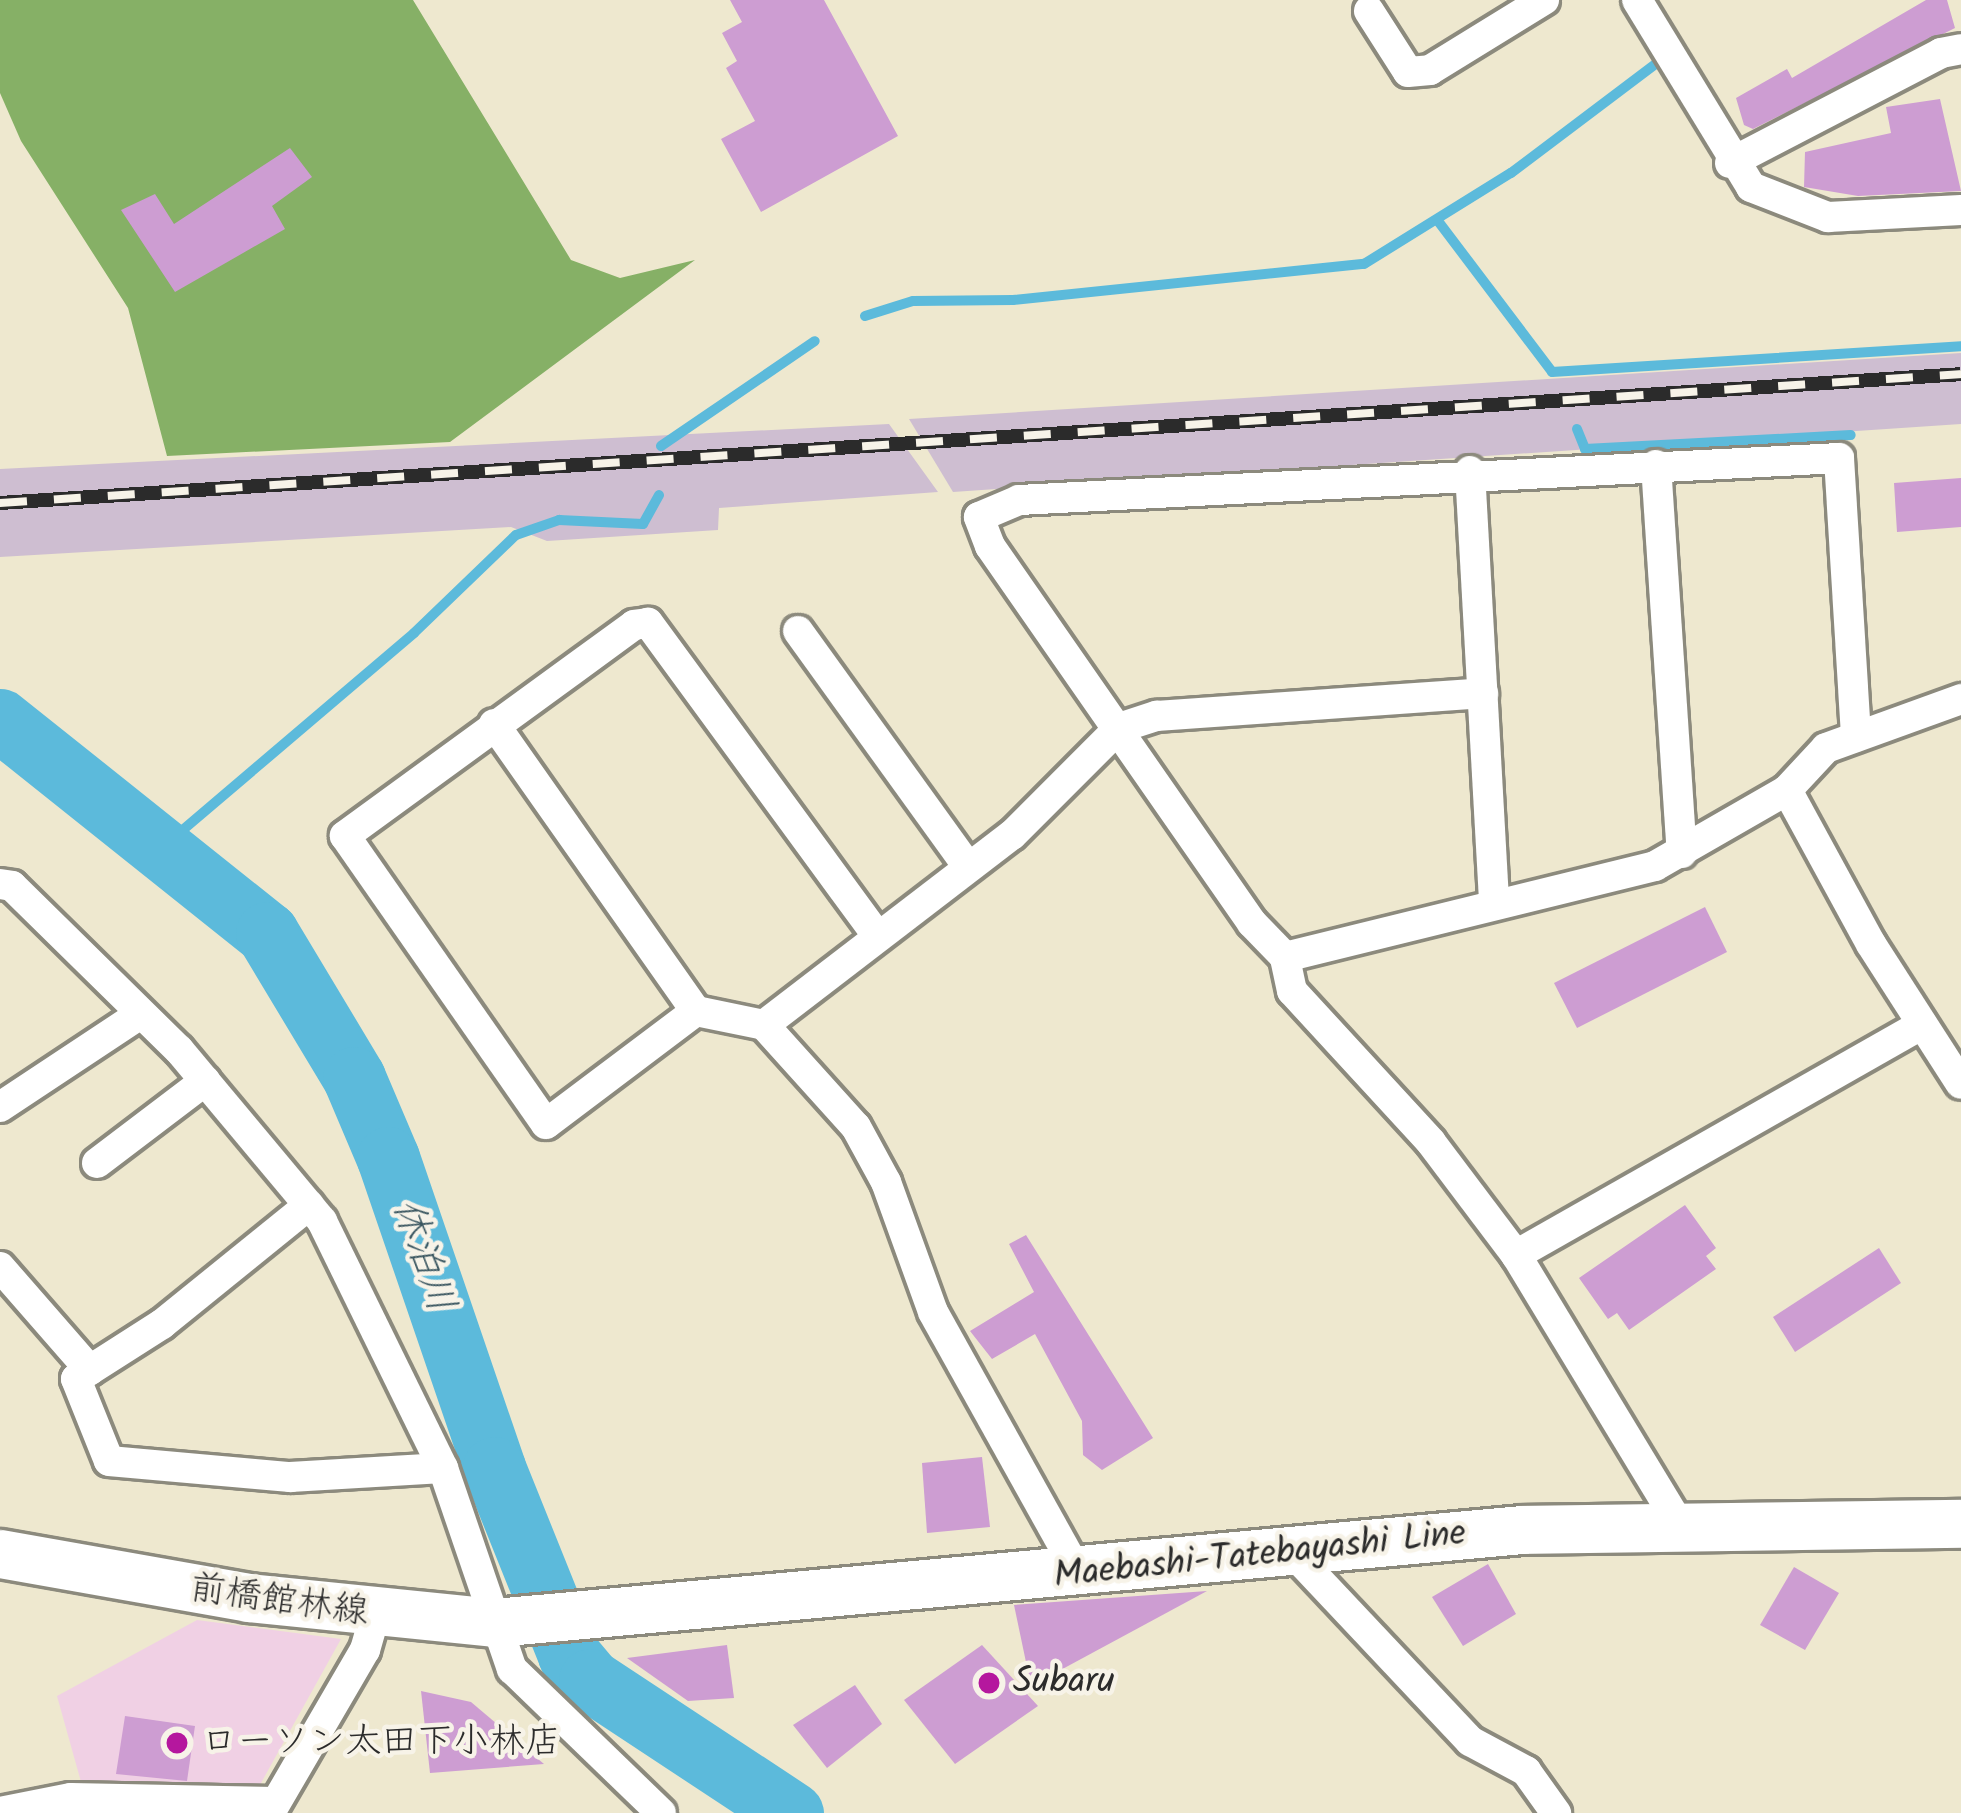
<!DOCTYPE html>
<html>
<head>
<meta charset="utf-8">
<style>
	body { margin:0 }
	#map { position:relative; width:1961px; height:1813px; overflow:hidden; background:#eee8cf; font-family:Kalam,"Klee One",sans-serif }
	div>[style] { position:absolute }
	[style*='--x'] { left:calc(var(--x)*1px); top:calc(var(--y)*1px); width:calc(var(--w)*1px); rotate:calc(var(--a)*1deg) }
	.built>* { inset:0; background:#f0d0e4 }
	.industrial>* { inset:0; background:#cebed1 }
	.forest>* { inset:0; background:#86b066 }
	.stream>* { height:10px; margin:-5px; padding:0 5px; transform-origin:5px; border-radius:5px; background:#5cbadb }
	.river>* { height:63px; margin:-31.5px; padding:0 31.5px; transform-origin:31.5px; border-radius:31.5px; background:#5cbadb }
	.building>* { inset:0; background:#cd9dd2 }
	.roads { filter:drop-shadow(3px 0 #8c8a7d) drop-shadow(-3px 0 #8c8a7d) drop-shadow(0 3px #8c8a7d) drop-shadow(0 -3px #8c8a7d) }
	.street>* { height:30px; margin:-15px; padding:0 15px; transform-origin:15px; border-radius:15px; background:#fff }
	.primary>* { height:48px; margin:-24px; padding:0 24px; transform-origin:24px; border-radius:24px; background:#fff }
	.rail>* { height:14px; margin-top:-7px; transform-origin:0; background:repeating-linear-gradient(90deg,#f7f3e8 0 27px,#2b2b2b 0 54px); box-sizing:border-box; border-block:3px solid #2b2b2b }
	.dots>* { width:33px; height:33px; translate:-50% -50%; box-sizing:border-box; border:6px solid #f7f3e8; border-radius:50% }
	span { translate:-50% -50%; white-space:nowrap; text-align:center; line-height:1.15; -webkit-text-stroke:9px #f7f3e8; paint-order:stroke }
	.street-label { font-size:36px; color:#2b2b2b }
	.poi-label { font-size:36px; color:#2b2b2b }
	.left { translate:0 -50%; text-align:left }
	.water-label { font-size:39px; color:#3a5660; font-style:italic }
</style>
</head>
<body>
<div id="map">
	<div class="built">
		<i style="clip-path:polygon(197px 1620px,341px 1639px,256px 1792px,83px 1789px,57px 1696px)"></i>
	</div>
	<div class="industrial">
		<i style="clip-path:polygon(1961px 353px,1961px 424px,953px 492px,909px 419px)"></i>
		<i style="clip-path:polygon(889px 424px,938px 492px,719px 508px,718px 530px,547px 541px,511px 527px,0 557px,0 469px)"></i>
	</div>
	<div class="forest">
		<i style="clip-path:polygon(0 0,413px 0,571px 260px,620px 278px,695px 260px,450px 442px,167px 456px,128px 308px,21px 141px,0 93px)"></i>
	</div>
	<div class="stream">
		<i style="--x:1438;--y:221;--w:189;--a:52.9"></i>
		<i style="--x:1552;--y:372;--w:410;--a:-3.6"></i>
		<i style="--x:865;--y:316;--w:50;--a:-17.4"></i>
		<i style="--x:913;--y:301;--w:100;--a:-0.6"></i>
		<i style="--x:1013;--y:300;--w:353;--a:-5.9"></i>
		<i style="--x:1364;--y:264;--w:173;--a:-31.8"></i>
		<i style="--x:1511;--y:173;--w:183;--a:-37"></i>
		<i style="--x:1577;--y:429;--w:22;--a:68"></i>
		<i style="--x:1585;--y:449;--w:266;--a:-3"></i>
		<i style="--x:661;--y:446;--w:186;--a:-34.3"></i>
		<i style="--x:158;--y:851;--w:336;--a:-40.4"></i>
		<i style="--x:414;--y:633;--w:141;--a:-43.9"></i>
		<i style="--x:516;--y:535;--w:46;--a:-19.2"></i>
		<i style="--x:559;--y:520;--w:84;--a:2.7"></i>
		<i style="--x:643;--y:524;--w:33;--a:-61"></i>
	</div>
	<div class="river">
		<i style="--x:0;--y:720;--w:342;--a:38.6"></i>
		<i style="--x:267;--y:933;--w:169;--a:59"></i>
		<i style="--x:354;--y:1078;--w:87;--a:67"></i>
		<i style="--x:388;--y:1158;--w:328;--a:71.1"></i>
		<i style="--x:494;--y:1468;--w:201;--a:68.1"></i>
		<i style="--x:569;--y:1655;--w:33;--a:50"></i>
		<i style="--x:590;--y:1680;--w:242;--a:33.4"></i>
	</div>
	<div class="building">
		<i style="clip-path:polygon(730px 0,824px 0,898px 136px,761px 212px,721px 139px,755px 121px,726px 68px,737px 61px,722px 33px,742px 22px)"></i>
		<i style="clip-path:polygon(1926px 0,1947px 0,1955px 28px,1753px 129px,1744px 125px,1736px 98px,1787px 69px,1792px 78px)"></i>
		<i style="clip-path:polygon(1940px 99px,1961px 191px,1858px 196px,1804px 187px,1805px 152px,1891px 133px,1886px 107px)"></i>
		<i style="clip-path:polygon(290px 148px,312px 177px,272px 206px,285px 229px,175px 292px,121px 210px,155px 194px,174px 224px)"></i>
		<i style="clip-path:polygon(1961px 478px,1961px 527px,1897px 532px,1894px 483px)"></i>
		<i style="clip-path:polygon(1705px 907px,1727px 952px,1577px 1028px,1554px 983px)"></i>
		<i style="clip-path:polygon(1685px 1205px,1716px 1248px,1706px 1256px,1716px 1269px,1629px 1330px,1617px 1313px,1608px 1319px,1579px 1278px)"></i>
		<i style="clip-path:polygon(1026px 1235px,1153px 1438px,1102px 1470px,1083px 1455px,1082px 1421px,1035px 1334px,992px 1359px,970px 1331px,1034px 1292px,1009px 1244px)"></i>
		<i style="clip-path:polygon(1879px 1248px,1901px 1283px,1795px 1352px,1773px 1317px)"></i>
		<i style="clip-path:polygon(982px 1457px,990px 1527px,927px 1533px,922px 1463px)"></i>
		<i style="clip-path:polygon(1488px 1564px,1516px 1614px,1463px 1646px,1432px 1597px)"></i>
		<i style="clip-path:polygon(1794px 1567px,1839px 1593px,1805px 1650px,1760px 1625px)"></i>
		<i style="clip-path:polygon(1207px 1591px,1031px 1686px,1014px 1605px)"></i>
		<i style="clip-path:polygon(727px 1645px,734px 1698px,688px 1701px,627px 1658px)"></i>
		<i style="clip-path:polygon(982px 1645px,1038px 1706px,955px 1764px,904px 1700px)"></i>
		<i style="clip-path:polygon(855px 1685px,882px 1724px,827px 1768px,793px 1725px)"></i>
		<i style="clip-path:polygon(421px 1691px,471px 1702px,544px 1764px,430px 1773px)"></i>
		<i style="clip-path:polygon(125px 1716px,195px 1726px,187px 1781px,116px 1774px)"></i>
	</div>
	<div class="roads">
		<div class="street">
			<i style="--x:1637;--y:0;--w:219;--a:58.6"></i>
			<i style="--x:1751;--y:187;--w:83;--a:21.3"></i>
			<i style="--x:1828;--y:217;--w:133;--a:-3"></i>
			<i style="--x:1369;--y:11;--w:72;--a:57.4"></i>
			<i style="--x:1408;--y:72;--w:22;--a:-5"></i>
			<i style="--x:1430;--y:70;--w:134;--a:-31.6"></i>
			<i style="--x:1730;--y:163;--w:238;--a:-27.5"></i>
			<i style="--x:1941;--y:53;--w:20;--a:-11"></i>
			<i style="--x:1656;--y:465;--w:389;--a:86.2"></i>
			<i style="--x:1470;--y:471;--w:433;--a:86.8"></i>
			<i style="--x:798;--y:631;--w:291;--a:54.2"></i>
			<i style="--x:494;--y:724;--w:351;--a:54.9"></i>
			<i style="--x:1787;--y:790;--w:175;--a:61.4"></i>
			<i style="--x:1871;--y:944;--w:166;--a:57.3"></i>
			<i style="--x:0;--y:884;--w:12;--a:9"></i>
			<i style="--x:12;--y:886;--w:234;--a:44.5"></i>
			<i style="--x:179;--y:1050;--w:223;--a:50.1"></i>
			<i style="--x:322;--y:1221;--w:275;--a:63.9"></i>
			<i style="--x:443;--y:1468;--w:213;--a:71.1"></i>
			<i style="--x:512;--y:1669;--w:207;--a:44"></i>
			<i style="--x:876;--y:934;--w:386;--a:-126.2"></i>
			<i style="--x:648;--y:623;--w:14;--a:172"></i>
			<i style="--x:634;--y:625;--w:358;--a:143.9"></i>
			<i style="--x:345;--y:836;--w:351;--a:55.1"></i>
			<i style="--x:546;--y:1124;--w:188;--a:-37"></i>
			<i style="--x:696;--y:1011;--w:69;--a:11.6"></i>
			<i style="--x:764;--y:1025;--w:137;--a:48"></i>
			<i style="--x:856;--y:1127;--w:63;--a:61.4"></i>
			<i style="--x:886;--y:1182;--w:138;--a:70.1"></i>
			<i style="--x:933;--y:1312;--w:302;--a:60.9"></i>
			<i style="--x:1285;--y:957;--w:381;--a:-13.8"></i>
			<i style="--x:1655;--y:866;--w:152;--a:-29.9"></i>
			<i style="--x:1787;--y:790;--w:57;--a:-47.1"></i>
			<i style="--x:1826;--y:748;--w:144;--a:-19.9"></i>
			<i style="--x:764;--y:1025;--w:312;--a:-37.5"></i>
			<i style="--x:1012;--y:835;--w:151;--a:-45"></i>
			<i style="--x:1119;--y:728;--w:40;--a:-18"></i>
			<i style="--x:1157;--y:716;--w:327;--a:-4"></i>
			<i style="--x:0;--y:1107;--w:167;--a:-33.5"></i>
			<i style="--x:97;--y:1163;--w:136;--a:-37.2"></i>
			<i style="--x:309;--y:1205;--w:189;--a:141"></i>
			<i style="--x:162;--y:1324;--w:102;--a:147.4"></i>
			<i style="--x:76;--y:1379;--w:88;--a:68.1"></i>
			<i style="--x:109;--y:1461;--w:182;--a:5.1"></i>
			<i style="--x:290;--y:1477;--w:153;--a:-3.4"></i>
			<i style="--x:1516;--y:1255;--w:467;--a:-29.6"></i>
			<i style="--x:0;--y:1267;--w:137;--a:48.9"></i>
			<i style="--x:1679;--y:1524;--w:315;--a:-121.2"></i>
			<i style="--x:1516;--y:1255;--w:141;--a:-127"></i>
			<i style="--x:1431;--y:1142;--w:205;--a:-132.6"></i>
			<i style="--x:1292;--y:991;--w:35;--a:-102"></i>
			<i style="--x:1285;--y:957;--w:47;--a:-134.1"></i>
			<i style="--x:1252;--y:923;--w:459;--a:-124.8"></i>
			<i style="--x:990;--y:546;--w:31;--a:-111"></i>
			<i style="--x:979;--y:517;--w:43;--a:-23"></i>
			<i style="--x:1019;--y:500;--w:821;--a:-2.93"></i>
			<i style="--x:1839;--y:458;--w:279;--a:86.5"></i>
			<i style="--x:1292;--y:1552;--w:260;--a:46.7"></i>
			<i style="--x:1470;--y:1741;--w:64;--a:28.2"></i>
			<i style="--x:1526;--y:1771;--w:52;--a:54.5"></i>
			<i style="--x:0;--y:1812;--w:72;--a:-11.2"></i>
			<i style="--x:71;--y:1798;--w:203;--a:1.1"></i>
			<i style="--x:270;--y:1813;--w:189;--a:-59.8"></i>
			<i style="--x:365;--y:1650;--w:35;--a:-74"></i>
		</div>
		<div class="primary">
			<i style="--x:0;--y:1554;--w:253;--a:10"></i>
			<i style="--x:249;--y:1598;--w:247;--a:5.8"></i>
			<i style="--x:495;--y:1623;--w:1032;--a:-5.17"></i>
			<i style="--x:1523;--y:1530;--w:438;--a:-0.8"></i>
		</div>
	</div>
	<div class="rail">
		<i style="--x:0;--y:503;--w:1965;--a:-3.76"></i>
	</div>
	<div class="dots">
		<i style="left:989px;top:1683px;background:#b5179e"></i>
		<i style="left:177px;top:1743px;background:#b5179e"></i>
	</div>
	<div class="street-label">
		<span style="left:1260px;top:1556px;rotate:-6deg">Maebashi-Tatebayashi Line</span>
		<span style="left:279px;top:1601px;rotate:8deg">前橋館林線</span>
	</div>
	<div class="poi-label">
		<span class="left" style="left:1013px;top:1683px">Subaru</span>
		<span class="left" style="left:201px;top:1743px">ローソン太田下小林店</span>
	</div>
	<div class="water-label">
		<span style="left:422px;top:1256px;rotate:71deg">休泊川</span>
	</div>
</div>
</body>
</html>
